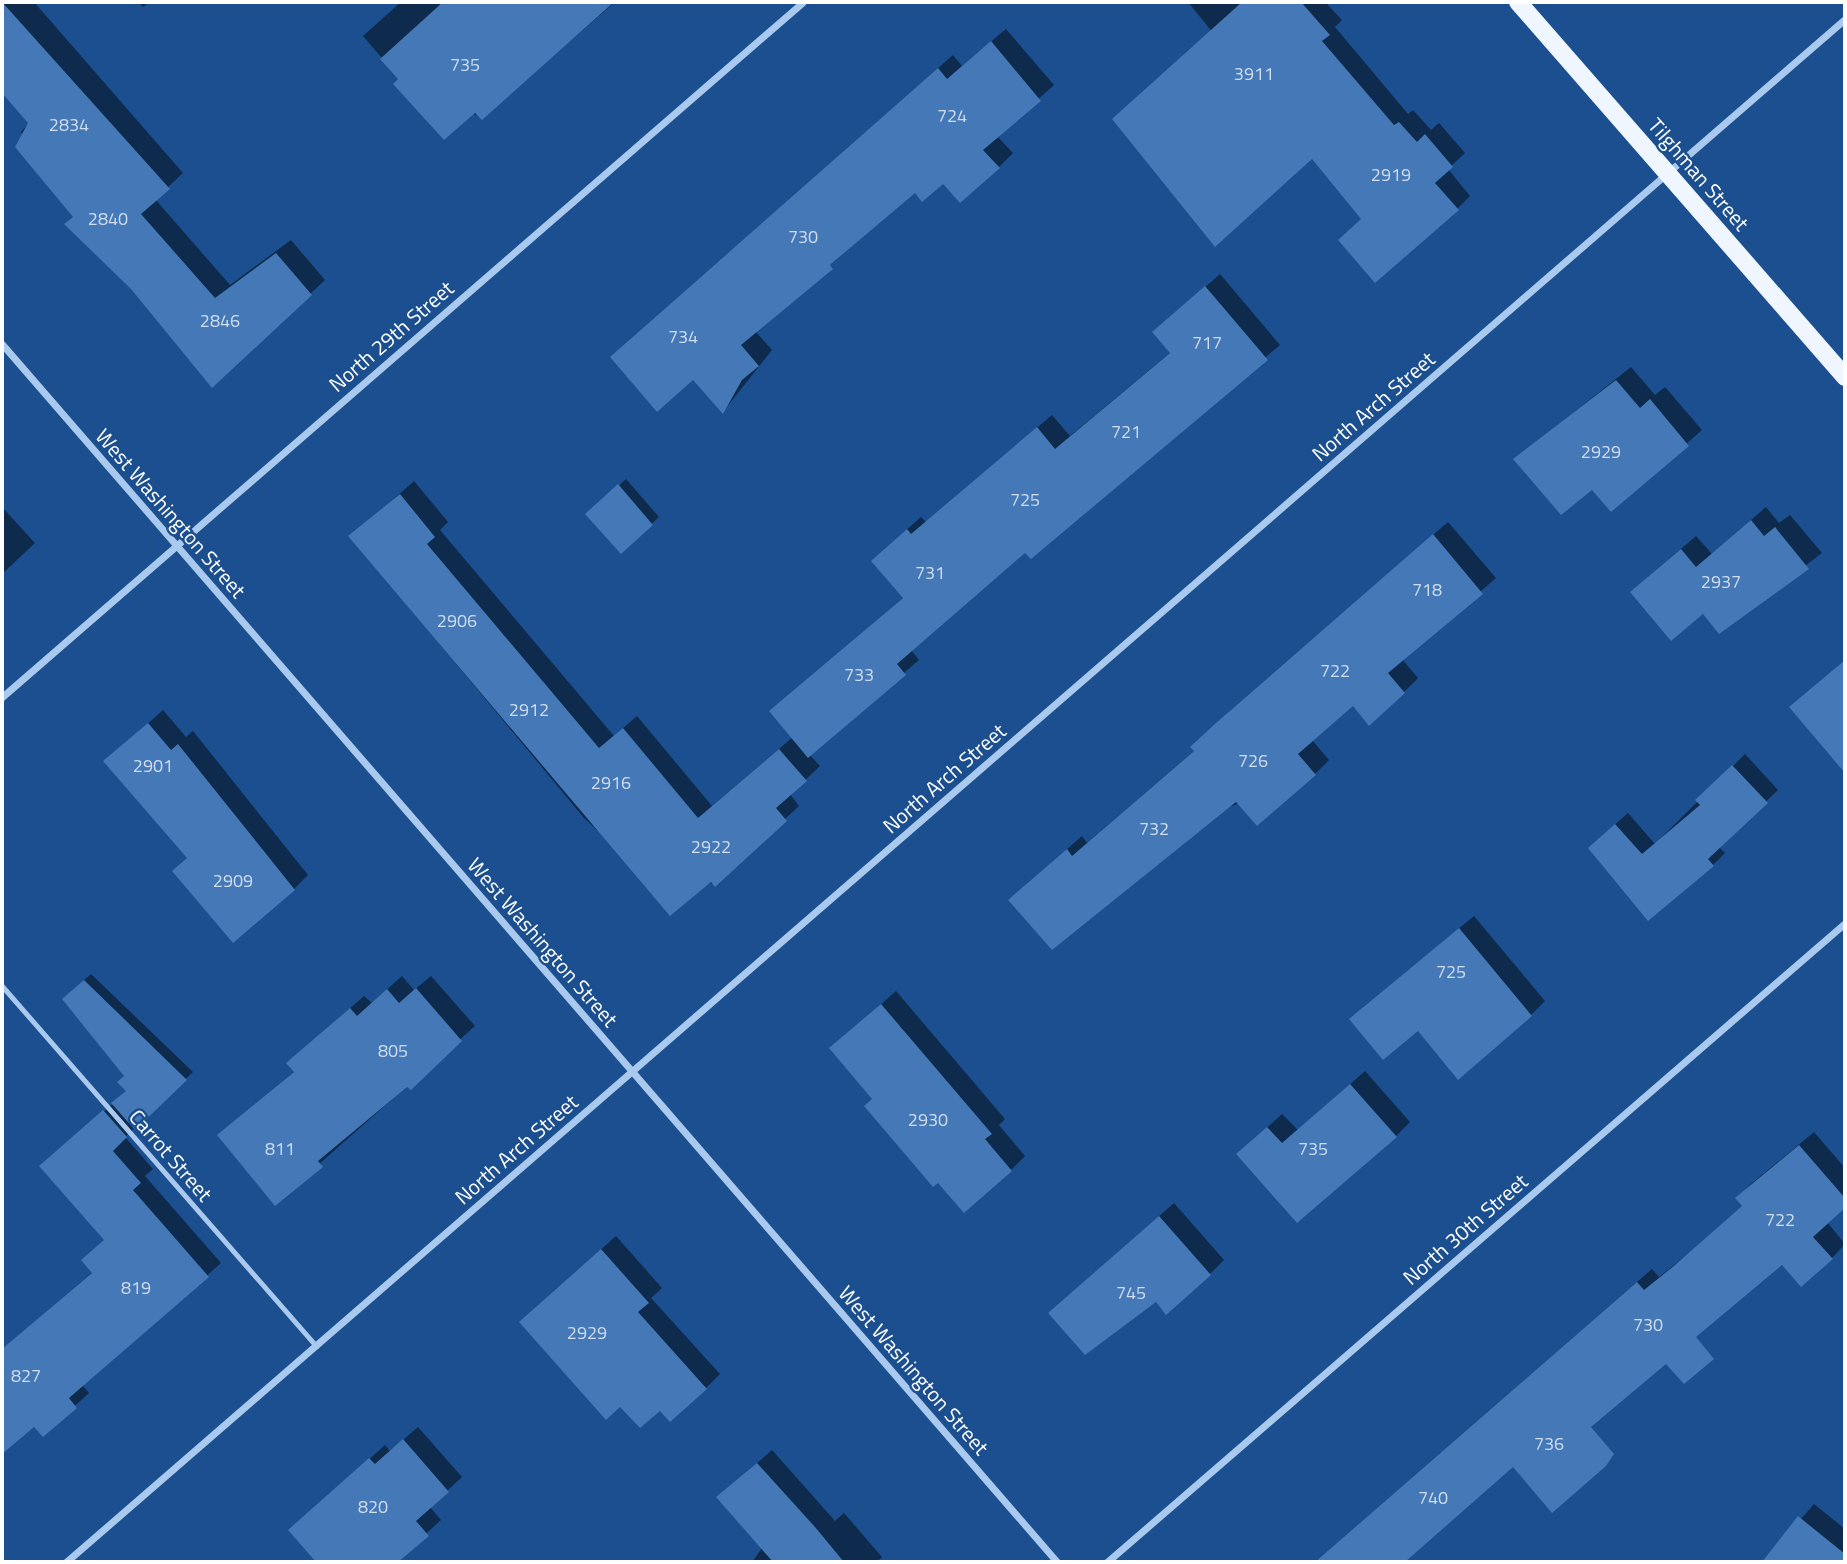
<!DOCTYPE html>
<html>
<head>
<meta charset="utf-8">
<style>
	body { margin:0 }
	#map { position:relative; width:1847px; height:1564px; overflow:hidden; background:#1b4f8f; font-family:"Titillium Web",sans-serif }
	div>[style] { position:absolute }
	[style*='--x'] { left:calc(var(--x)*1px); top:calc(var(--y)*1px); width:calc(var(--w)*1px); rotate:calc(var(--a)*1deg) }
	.shadow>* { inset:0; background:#0007 }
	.building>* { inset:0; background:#4478b7 }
	.service>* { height:5px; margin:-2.5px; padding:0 2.5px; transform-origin:2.5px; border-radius:2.5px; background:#a9c9ee }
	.minor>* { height:7px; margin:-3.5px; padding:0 3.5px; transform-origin:3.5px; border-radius:3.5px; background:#a9c9ee }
	.primary>* { height:18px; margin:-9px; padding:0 9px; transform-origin:9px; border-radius:9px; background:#f0f6ff }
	span { translate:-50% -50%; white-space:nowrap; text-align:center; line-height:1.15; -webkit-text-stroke:5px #1b4f8f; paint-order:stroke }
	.number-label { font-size:18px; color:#d0dded }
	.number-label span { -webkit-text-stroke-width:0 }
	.street-label { font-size:21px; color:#fff }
	.frame { position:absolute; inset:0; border:4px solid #fff; pointer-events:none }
</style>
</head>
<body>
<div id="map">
	<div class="shadow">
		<i style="clip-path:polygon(2px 2px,34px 2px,183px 173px,155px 199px,230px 285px,291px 240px,325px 280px,212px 386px,75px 217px,21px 132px,30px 122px,2px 91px)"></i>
		<i style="clip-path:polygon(138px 2px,150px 2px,143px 7px)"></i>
		<i style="clip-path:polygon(401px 2px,484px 2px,491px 9px,499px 2px,615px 2px,482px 118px,400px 79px,363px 36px)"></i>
		<i style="clip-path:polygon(1188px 2px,1325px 2px,1342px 20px,1335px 27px,1408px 114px,1413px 110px,1431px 130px,1439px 123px,1465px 153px,1448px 169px,1470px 196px,1457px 209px,1363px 218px)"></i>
		<i style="clip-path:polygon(1006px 29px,1054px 85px,997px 136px,1013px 153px,999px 167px,915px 191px,755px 331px,772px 350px,723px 412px,693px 377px,626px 343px,953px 55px,962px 66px)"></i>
		<i style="clip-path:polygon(1220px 274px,1280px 345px,1032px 557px,1026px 550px,911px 650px,919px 660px,809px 754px,820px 766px,790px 794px,799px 806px,715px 884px,639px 869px,584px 818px,351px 537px,414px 481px,448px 522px,440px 530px,614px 736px,637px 716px,712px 806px,793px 737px,771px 711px,904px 597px,887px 547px,921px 517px,926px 522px,1052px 415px,1070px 436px,1171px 352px,1154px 332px)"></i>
		<i style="clip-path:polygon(1631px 367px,1655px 395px,1665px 387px,1702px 430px,1611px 510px,1592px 487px,1515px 459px)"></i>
		<i style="clip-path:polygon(626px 479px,659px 517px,621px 552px,594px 508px)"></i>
		<i style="clip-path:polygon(2px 507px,35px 543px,2px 574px)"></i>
		<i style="clip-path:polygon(1766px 507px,1779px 523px,1790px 515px,1822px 553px,1719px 631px,1703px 612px,1647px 578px,1696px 536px,1712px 554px)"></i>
		<i style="clip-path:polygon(1448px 522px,1496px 578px,1402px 659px,1418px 678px,1404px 692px,1353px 704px,1312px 740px,1329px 760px,1315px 774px,1025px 886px,1082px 836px,1087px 843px,1195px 750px,1232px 709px)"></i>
		<i style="clip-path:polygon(1845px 660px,1845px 770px,1792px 708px)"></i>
		<i style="clip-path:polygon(163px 710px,186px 737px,193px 731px,308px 875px,294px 889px,174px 871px,188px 857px,106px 761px)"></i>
		<i style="clip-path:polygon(1745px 754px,1778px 790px,1719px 847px,1725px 853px,1713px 865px,1649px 919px,1602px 836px,1628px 813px,1655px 844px)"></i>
		<i style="clip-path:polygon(1474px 916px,1545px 1001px,1531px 1015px,1418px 1029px,1365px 1006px)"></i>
		<i style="clip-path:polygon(91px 974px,193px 1072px,125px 1137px,153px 1169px,145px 1176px,221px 1263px,82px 1385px,89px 1393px,43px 1435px,34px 1424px,2px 1452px,2px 1350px,94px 1271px,105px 1239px,55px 1153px,128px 1091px,126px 1076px,71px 992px)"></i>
		<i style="clip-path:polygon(402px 976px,414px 990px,431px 976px,475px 1026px,275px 1203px,219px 1135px,296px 1070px,302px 1050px,364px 996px,372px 1003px)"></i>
		<i style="clip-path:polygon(896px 991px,1005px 1119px,999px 1125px,1025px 1156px,1011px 1170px,832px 1048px)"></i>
		<i style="clip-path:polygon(1365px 1071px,1410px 1122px,1396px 1136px,1238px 1154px,1282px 1114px,1298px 1130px)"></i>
		<i style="clip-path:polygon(1814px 1132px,1845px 1168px,1845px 1206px,1827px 1222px,1845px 1244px,1832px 1258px,1782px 1263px,1674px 1324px,1402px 1562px,1315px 1562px,1652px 1269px,1659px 1277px,1692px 1251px,1744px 1206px,1737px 1198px,1751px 1184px)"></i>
		<i style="clip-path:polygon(1174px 1203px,1224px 1260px,1210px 1274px,1156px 1299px,1065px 1299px)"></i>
		<i style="clip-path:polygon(616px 1236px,662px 1288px,651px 1298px,720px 1374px,706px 1388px,660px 1408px,535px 1308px)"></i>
		<i style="clip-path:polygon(418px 1427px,462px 1477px,430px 1507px,441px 1520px,395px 1562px,319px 1562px,290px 1530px,385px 1445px,390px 1451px)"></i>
		<i style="clip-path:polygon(772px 1450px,835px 1521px,844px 1513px,882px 1557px,877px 1562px,752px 1562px,762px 1548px,719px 1497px)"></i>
		<i style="clip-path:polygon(1814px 1504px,1845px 1529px,1845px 1562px,1764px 1562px)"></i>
	</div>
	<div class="building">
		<i style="clip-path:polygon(2px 2px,170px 189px,141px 214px,215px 298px,276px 253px,312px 295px,212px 388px,131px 289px,64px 224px,73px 217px,15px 147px,28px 123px,2px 93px)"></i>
		<i style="clip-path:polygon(443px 2px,614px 2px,482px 120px,475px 113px,444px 140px,393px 84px,398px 79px,380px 59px)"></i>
		<i style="clip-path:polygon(1242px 2px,1301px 2px,1330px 35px,1322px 41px,1394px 125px,1399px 122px,1417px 142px,1425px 134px,1453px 167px,1435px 183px,1459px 210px,1375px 283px,1338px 240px,1361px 219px,1312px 159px,1215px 247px,1112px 119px)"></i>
		<i style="clip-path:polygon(991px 41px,1041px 101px,983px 150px,1000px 168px,960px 203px,943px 184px,922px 202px,915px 193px,830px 265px,833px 269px,741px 345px,759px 366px,742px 380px,723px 414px,693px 380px,657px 412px,610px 357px,938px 68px,947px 79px)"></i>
		<i style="clip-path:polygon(1205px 286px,1268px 360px,1031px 559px,1025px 553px,897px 664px,906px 675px,808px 758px,769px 711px,903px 598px,871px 561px,907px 529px,911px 534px,1037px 427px,1055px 449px,1170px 353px,1152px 332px)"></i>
		<i style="clip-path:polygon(1616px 380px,1640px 408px,1650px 399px,1689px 446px,1611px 512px,1592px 490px,1561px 515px,1513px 459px)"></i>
		<i style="clip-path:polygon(618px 484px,653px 525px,621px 554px,585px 514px)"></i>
		<i style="clip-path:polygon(400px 494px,435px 537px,427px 544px,599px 748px,623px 728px,698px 818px,779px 749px,807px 781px,776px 808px,787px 821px,715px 887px,711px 882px,670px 916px,348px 536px)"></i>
		<i style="clip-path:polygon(1751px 520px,1764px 536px,1775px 527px,1809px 569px,1719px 634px,1703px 614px,1671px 641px,1630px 592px,1681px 549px,1696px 567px)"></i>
		<i style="clip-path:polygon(1433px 534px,1483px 594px,1388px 673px,1405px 693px,1369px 726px,1353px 706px,1298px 754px,1316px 775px,1257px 826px,1236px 802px,1052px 950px,1008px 900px,1067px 849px,1072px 856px,1194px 751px,1190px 747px,1216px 723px)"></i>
		<i style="clip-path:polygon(1845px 660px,1845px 773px,1789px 707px)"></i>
		<i style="clip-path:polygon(148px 723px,171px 750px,178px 744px,295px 890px,233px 943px,172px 871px,187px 858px,103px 761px)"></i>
		<i style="clip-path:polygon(1732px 765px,1768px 803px,1708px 859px,1714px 866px,1648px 921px,1588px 848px,1615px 824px,1642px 854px,1700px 805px,1695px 800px)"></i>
		<i style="clip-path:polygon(1459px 928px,1532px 1016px,1458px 1080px,1418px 1031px,1383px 1060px,1349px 1019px)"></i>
		<i style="clip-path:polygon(84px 980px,187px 1080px,135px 1130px,111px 1103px,126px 1091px,117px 1082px,124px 1076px,62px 999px)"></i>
		<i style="clip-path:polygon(416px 988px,462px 1041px,411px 1090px,407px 1087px,318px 1161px,323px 1167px,275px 1206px,217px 1135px,294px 1072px,286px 1063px,350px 1008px,357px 1016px,387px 989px,399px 1003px)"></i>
		<i style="clip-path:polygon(881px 1004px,992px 1134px,985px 1139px,1012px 1171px,964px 1213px,938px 1183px,933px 1187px,864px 1106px,872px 1099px,829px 1048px)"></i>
		<i style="clip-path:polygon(1350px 1084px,1397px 1137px,1297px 1223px,1236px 1154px,1267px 1127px,1282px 1143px)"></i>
		<i style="clip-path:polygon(103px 1110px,127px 1137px,113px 1151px,141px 1183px,133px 1190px,209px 1277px,69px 1398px,77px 1408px,43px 1437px,34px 1427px,2px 1454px,2px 1349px,92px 1273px,81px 1260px,104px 1240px,39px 1166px)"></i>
		<i style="clip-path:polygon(1799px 1145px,1845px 1198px,1845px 1208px,1813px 1237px,1833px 1259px,1801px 1287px,1782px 1265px,1696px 1337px,1714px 1359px,1684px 1384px,1666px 1364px,1591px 1427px,1614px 1454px,1606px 1466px,1552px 1513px,1513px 1467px,1405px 1562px,1315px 1562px,1637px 1282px,1644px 1290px,1675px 1265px,1742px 1206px,1735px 1198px)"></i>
		<i style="clip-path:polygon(1159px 1216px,1211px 1275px,1166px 1315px,1156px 1302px,1085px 1355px,1048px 1313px)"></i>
		<i style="clip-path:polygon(601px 1249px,649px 1303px,638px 1312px,707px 1389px,670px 1422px,660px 1411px,640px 1428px,620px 1407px,606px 1420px,519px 1322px)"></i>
		<i style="clip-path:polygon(403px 1439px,449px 1492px,416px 1521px,429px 1536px,398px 1562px,316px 1562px,288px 1530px,369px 1458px,375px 1464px)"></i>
		<i style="clip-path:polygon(757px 1463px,815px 1527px,844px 1562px,773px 1562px,716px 1497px)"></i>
		<i style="clip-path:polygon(1798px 1516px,1845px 1554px,1845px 1562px,1762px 1562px)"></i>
	</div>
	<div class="service">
		<i style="--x:2;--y:986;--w:478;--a:48.9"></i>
	</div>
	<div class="minor">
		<i style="--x:2;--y:344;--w:1611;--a:49.1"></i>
		<i style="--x:2;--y:697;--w:1060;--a:-40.95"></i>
		<i style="--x:66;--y:1562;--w:2355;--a:-40.94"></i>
		<i style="--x:1107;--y:1562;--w:976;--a:-40.89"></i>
	</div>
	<div class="primary">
		<i style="--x:1518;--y:2;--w:498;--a:48.9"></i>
	</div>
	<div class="number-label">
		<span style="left:465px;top:65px">735</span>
		<span style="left:1254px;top:74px">3911</span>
		<span style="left:952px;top:116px">724</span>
		<span style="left:69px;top:125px">2834</span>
		<span style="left:1391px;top:175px">2919</span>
		<span style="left:108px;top:219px">2840</span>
		<span style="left:803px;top:237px">730</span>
		<span style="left:220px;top:321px">2846</span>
		<span style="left:683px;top:337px">734</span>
		<span style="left:1207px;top:343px">717</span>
		<span style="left:1126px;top:432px">721</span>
		<span style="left:1601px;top:452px">2929</span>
		<span style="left:1025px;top:500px">725</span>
		<span style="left:930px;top:573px">731</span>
		<span style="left:1721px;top:582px">2937</span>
		<span style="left:1427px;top:590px">718</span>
		<span style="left:457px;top:621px">2906</span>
		<span style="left:1335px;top:671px">722</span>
		<span style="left:859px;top:675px">733</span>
		<span style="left:529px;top:710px">2912</span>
		<span style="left:1253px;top:761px">726</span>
		<span style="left:153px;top:766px">2901</span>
		<span style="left:611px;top:783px">2916</span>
		<span style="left:1154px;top:829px">732</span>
		<span style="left:711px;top:847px">2922</span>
		<span style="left:233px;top:881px">2909</span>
		<span style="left:1451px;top:972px">725</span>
		<span style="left:393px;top:1051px">805</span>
		<span style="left:928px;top:1120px">2930</span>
		<span style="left:280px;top:1149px">811</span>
		<span style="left:1313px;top:1149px">735</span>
		<span style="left:1780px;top:1220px">722</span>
		<span style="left:136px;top:1288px">819</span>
		<span style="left:1131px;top:1293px">745</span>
		<span style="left:1648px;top:1325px">730</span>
		<span style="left:587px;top:1333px">2929</span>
		<span style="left:26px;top:1376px">827</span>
		<span style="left:1549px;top:1444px">736</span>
		<span style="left:1433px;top:1498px">740</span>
		<span style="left:373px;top:1507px">820</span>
	</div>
	<div class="street-label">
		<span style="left:1699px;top:174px;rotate:49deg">Tilghman Street</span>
		<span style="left:391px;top:336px;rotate:-41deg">North 29th Street</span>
		<span style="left:1373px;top:406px;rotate:-41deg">North Arch Street</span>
		<span style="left:171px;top:513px;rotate:49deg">West Washington Street</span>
		<span style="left:944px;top:778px;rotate:-41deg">North Arch Street</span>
		<span style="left:543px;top:942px;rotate:49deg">West Washington Street</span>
		<span style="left:516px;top:1149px;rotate:-41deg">North Arch Street</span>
		<span style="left:171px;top:1155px;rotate:49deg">Carrot Street</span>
		<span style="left:1465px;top:1229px;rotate:-41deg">North 30th Street</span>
		<span style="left:914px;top:1370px;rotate:49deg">West Washington Street</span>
	</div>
	<div class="frame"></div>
</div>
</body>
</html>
